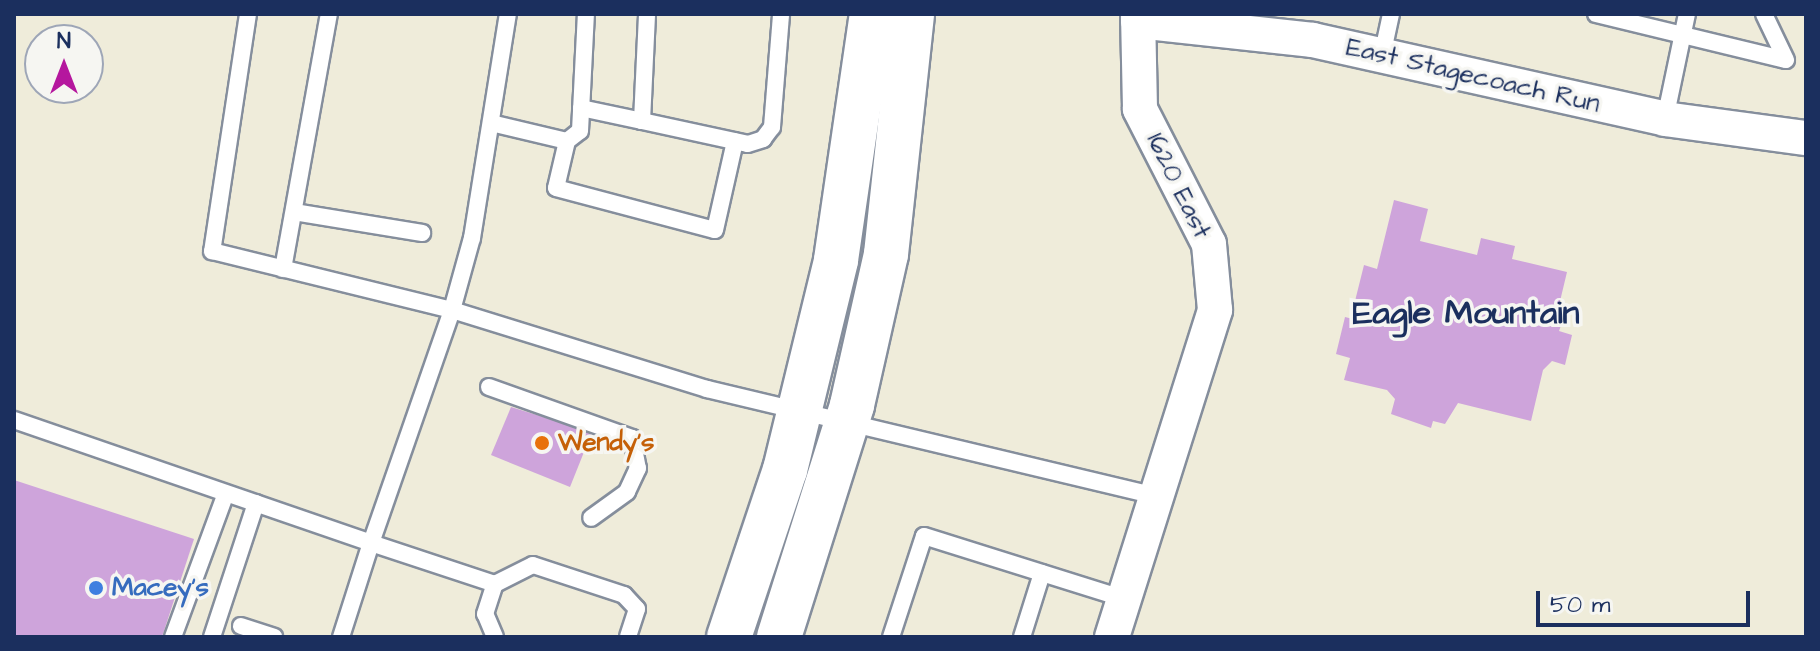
<!DOCTYPE html>
<html>
<head>
<meta charset="utf-8">
<style>
	body { margin:0 }
	#map { position:relative; width:1820px; height:651px; overflow:hidden; background:#efecda; font-family:"Architects Daughter",sans-serif }
	div>[style] { position:absolute }
	[style*='--x'] { left:calc(var(--x)*1px); top:calc(var(--y)*1px); width:calc(var(--w)*1px); rotate:calc(var(--a)*1deg) }
	.building>* { inset:0; background:#cea4db }
	.roads { filter:drop-shadow(2px 0 #858e9c) drop-shadow(-2px 0 #858e9c) drop-shadow(0 2px #858e9c) drop-shadow(0 -2px #858e9c) }
	.service>* { height:16px; margin:-8px; padding:0 8px; transform-origin:8px; border-radius:8px; background:#fff }
	.minor>* { height:34px; margin:-17px; padding:0 17px; transform-origin:17px; border-radius:17px; background:#fff }
	.primary>* { height:44px; margin:-22px; padding:0 22px; transform-origin:22px; border-radius:22px; background:#fff }
	.dots>* { width:22px; height:22px; translate:-50% -50%; box-sizing:border-box; border:4px solid #f6f6f2; border-radius:50% }
	span { translate:-50% -50%; white-space:nowrap; text-align:center; line-height:1.15; -webkit-text-stroke:7px #f6f6f2; paint-order:stroke }
	.street-label { font-size:26px; color:#1b2f5e }
	.food-label { font-size:26px; color:#c56008; font-weight:700 }
	.left { translate:0 -50%; text-align:left }
	.shop-label { font-size:26px; color:#366cbe; font-weight:700 }
	.district-label { font-size:34px; color:#1b2f5e; font-weight:700 }
	.frame { position:absolute; inset:0; border:16px solid #1b2f5e; pointer-events:none }
	.north { position:absolute; left:24px; top:24px; width:80px; height:80px; box-sizing:border-box; background:#f6f6f2; border:2px solid #9ea6b7; border-radius:50%; rotate:0deg; font-size:22px; font-weight:700; line-height:32px; text-align:center; color:#1b2f5e }
	.north::after { content:''; display:block; margin:auto; width:28px; height:36px; background:#b5179e; clip-path:polygon(50% 0,100% 100%,50% 72%,0 100%) }
	.scale { position:absolute; left:1536px; top:591px; width:214px; height:36px; box-sizing:border-box; border:4px solid #1b2f5e; border-top:0; padding-left:10px; font-size:24px; line-height:28px; white-space:nowrap; color:#1b2f5e; -webkit-text-stroke:6px #f6f6f2; paint-order:stroke }
</style>
</head>
<body>
<div id="map">
	<div class="building">
		<i style="clip-path:polygon(1394px 200px,1428px 209px,1420px 241px,1477px 255px,1481px 238px,1515px 246px,1512px 259px,1567px 272px,1556px 318px,1563px 320px,1559px 331px,1572px 335px,1565px 365px,1552px 361px,1543px 370px,1531px 421px,1458px 403px,1445px 424px,1433px 421px,1431px 428px,1391px 414px,1395px 399px,1387px 390px,1344px 380px,1350px 358px,1336px 354px,1345px 317px,1357px 320px,1360px 310px,1353px 309px,1364px 265px,1377px 269px)"></i>
		<i style="clip-path:polygon(511px 407px,592px 432px,570px 487px,491px 455px)"></i>
		<i style="clip-path:polygon(14px 480px,194px 539px,162px 637px,14px 637px)"></i>
	</div>
	<div class="roads">
		<div class="service">
			<i style="--x:248;--y:14;--w:240;--a:98.6"></i>
			<i style="--x:212;--y:251;--w:247;--a:13.8"></i>
			<i style="--x:452;--y:310;--w:75;--a:-74.5"></i>
			<i style="--x:472;--y:238;--w:227;--a:-80.9"></i>
			<i style="--x:1596;--y:14;--w:195;--a:13.6"></i>
			<i style="--x:1786;--y:60;--w:51;--a:-115.6"></i>
			<i style="--x:1382;--y:56;--w:43;--a:-77.9"></i>
			<i style="--x:581;--y:108;--w:62;--a:12"></i>
			<i style="--x:642;--y:121;--w:107;--a:-87.3"></i>
			<i style="--x:1665;--y:119;--w:107;--a:-78.2"></i>
			<i style="--x:642;--y:121;--w:108;--a:12.2"></i>
			<i style="--x:748;--y:144;--w:16;--a:-18"></i>
			<i style="--x:763;--y:139;--w:15;--a:-53"></i>
			<i style="--x:772;--y:127;--w:113;--a:-85.4"></i>
			<i style="--x:491;--y:123;--w:78;--a:13.3"></i>
			<i style="--x:567;--y:141;--w:16;--a:-38"></i>
			<i style="--x:580;--y:131;--w:117;--a:-87.1"></i>
			<i style="--x:567;--y:141;--w:48;--a:103.2"></i>
			<i style="--x:556;--y:188;--w:164;--a:14.8"></i>
			<i style="--x:715;--y:230;--w:91;--a:-77.3"></i>
			<i style="--x:294;--y:212;--w:130;--a:9.3"></i>
			<i style="--x:283;--y:269;--w:259;--a:-79.8"></i>
			<i style="--x:489;--y:387;--w:152;--a:19.6"></i>
			<i style="--x:632;--y:438;--w:31;--a:79"></i>
			<i style="--x:638;--y:468;--w:26;--a:115"></i>
			<i style="--x:627;--y:492;--w:44;--a:144.2"></i>
			<i style="--x:14;--y:420;--w:378;--a:19"></i>
			<i style="--x:371;--y:543;--w:99;--a:107.7"></i>
			<i style="--x:495;--y:584;--w:131;--a:-161.7"></i>
			<i style="--x:371;--y:543;--w:247;--a:-70.8"></i>
			<i style="--x:452;--y:310;--w:267;--a:17.2"></i>
			<i style="--x:707;--y:389;--w:466;--a:13.4"></i>
			<i style="--x:241;--y:626;--w:35;--a:18"></i>
			<i style="--x:173;--y:637;--w:153;--a:-69.8"></i>
			<i style="--x:212;--y:637;--w:141;--a:-71.8"></i>
			<i style="--x:495;--y:637;--w:25;--a:-113"></i>
			<i style="--x:485;--y:614;--w:32;--a:-72"></i>
			<i style="--x:495;--y:584;--w:42;--a:-26.6"></i>
			<i style="--x:533;--y:565;--w:96;--a:18.2"></i>
			<i style="--x:624;--y:595;--w:19;--a:47"></i>
			<i style="--x:637;--y:609;--w:29;--a:108"></i>
			<i style="--x:891;--y:637;--w:106;--a:-71.9"></i>
			<i style="--x:924;--y:536;--w:211;--a:17.4"></i>
			<i style="--x:1022;--y:637;--w:67;--a:-72.6"></i>
		</div>
		<div class="minor">
			<i style="--x:1138;--y:21;--w:176;--a:6.2"></i>
			<i style="--x:1313;--y:40;--w:361;--a:12.6"></i>
			<i style="--x:1665;--y:119;--w:142;--a:7.7"></i>
			<i style="--x:1112;--y:637;--w:343;--a:-72.5"></i>
			<i style="--x:1215;--y:310;--w:66;--a:-95.2"></i>
			<i style="--x:1209;--y:244;--w:152;--a:-117.1"></i>
			<i style="--x:1140;--y:109;--w:95;--a:-91.2"></i>
		</div>
		<div class="primary">
			<i style="--x:729;--y:637;--w:176;--a:-71.5"></i>
			<i style="--x:785;--y:470;--w:216;--a:-76.3"></i>
			<i style="--x:836;--y:260;--w:249;--a:-81.7"></i>
			<i style="--x:779;--y:637;--w:243;--a:-72.5"></i>
			<i style="--x:852;--y:405;--w:155;--a:-77.3"></i>
			<i style="--x:886;--y:254;--w:241;--a:-83.8"></i>
		</div>
	</div>
	<div class="dots">
		<i style="left:542px;top:443px;background:#e8710a"></i>
		<i style="left:96px;top:588px;background:#3f7fe0"></i>
	</div>
	<div class="street-label">
		<span style="left:1473px;top:76px;rotate:13deg">East Stagecoach Run</span>
		<span style="left:1178px;top:186px;rotate:64deg">1620 East</span>
	</div>
	<div class="food-label">
		<span class="left" style="left:558px;top:443px">Wendy's</span>
	</div>
	<div class="shop-label">
		<span class="left" style="left:112px;top:588px">Macey's</span>
	</div>
	<div class="district-label">
		<span style="left:1466px;top:314px">Eagle Mountain</span>
	</div>
	<div class="frame"></div>
	<div class="north">N</div>
	<div class="scale">50 m</div>
</div>
</body>
</html>
